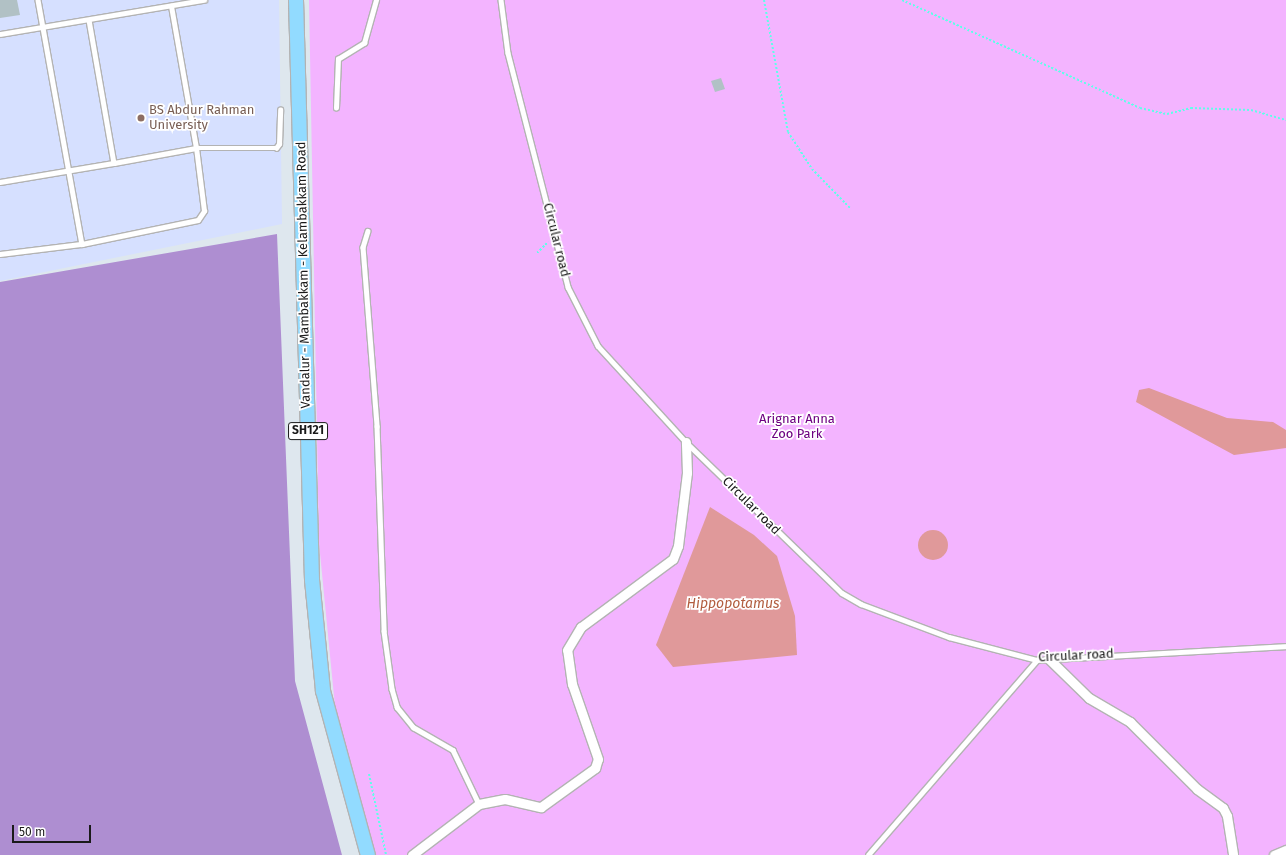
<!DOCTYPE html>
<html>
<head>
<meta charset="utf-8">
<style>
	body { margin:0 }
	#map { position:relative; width:1286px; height:855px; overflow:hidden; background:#dee7ee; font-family:"Fira Sans",sans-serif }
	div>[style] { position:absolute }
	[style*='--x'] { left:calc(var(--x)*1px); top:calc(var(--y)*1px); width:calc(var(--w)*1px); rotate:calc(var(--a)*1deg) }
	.education>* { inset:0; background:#d6e0ff }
	.forest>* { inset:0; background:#ae8ed1 }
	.park>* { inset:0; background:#f3b4ff }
	.water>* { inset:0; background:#e0999a }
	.round { border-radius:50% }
	.building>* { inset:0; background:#b1c1c5 }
	.path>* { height:2px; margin-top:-1px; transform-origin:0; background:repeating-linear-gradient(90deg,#5effe9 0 2px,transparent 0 4px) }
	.roads { filter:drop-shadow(1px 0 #b3b3b3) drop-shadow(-1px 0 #b3b3b3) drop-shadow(0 1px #b3b3b3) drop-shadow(0 -1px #b3b3b3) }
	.lane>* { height:4.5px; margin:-2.25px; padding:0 2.25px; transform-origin:2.25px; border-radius:2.25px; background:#fff }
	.street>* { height:9px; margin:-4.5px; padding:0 4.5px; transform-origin:4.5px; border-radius:4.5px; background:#fff }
	.primary>* { height:14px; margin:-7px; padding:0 7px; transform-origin:7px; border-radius:7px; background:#92dbff }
	.dots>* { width:11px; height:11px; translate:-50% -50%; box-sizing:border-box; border:2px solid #fff; border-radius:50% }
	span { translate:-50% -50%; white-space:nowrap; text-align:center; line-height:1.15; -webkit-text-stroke:3.5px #fff; paint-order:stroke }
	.shield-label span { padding:1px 3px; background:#fff; border:1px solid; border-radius:3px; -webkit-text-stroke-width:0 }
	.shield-label { font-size:12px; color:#1a1a1a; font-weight:700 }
	.education-label { font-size:13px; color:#785e54 }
	.left { translate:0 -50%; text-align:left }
	.street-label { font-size:13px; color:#1a1a1a }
	.park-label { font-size:13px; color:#6d0180 }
	.water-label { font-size:14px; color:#b25d3f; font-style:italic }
	.scale { position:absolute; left:12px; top:825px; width:79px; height:18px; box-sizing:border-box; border:2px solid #1a1a1a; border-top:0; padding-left:5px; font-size:12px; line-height:14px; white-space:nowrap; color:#1a1a1a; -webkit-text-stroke:3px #fff; paint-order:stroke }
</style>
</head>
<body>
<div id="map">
	<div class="education">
		<i style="clip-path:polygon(0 0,279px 0,282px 224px,0 281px)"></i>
	</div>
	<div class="forest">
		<i style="clip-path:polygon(277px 234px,295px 681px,342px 855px,0 855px,0 282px)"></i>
	</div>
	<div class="park">
		<i style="clip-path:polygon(309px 0,1286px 0,1286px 855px,371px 855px,338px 737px,319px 543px)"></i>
	</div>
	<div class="water">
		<i style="clip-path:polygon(1149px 388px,1227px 418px,1273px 422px,1286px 430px,1286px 448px,1234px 455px,1136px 402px,1139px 390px)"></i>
		<i style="clip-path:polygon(710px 507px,754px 535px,777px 556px,795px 616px,797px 655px,673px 667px,656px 645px)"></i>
		<i class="round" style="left:918px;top:530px;width:30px;height:30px"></i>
	</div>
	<div class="building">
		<i style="clip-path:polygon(0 0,17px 0,20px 15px,0 18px)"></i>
		<i style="clip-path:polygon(721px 78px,725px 89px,715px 92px,711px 81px)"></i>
	</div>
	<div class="path">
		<i style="--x:764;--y:0;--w:134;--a:79.7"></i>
		<i style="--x:788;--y:132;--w:44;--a:57"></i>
		<i style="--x:812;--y:169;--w:56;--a:45.7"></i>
		<i style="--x:902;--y:0;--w:261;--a:24.4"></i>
		<i style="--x:1140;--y:108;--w:28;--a:13"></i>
		<i style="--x:1167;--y:114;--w:25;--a:-14"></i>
		<i style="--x:1191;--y:108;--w:60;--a:1.9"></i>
		<i style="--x:1251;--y:110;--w:36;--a:16"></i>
		<i style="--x:537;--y:253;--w:16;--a:-45"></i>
		<i style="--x:369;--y:774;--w:83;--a:78.1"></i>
	</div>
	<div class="roads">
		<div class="lane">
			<i style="--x:38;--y:0;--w:248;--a:79.8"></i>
			<i style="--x:501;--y:0;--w:53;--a:82.5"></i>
			<i style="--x:508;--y:53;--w:242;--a:75.6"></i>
			<i style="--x:568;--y:287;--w:66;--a:63"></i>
			<i style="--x:598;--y:346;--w:130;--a:47.5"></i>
			<i style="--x:686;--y:442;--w:217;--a:44.1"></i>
			<i style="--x:842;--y:593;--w:22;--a:30"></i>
			<i style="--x:861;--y:604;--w:94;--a:20.6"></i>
			<i style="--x:949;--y:637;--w:91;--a:14.6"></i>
			<i style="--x:1037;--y:660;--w:249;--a:-3.2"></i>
			<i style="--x:89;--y:20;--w:145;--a:80.1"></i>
			<i style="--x:114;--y:163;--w:83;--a:-10.4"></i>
			<i style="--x:196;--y:148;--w:144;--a:-100"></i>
			<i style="--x:0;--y:34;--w:207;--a:-9.5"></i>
			<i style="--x:336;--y:108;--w:49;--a:-87.7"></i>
			<i style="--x:338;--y:59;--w:31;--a:-32"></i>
			<i style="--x:364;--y:43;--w:45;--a:-74.4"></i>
			<i style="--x:0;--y:182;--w:116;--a:-9.5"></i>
			<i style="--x:368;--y:231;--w:17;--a:107"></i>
			<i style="--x:363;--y:247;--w:180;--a:85.5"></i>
			<i style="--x:377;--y:426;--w:205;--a:88"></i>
			<i style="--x:384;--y:631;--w:59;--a:82.1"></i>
			<i style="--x:392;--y:689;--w:19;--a:74"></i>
			<i style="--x:397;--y:707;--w:26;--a:51"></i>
			<i style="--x:413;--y:727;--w:46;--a:29.9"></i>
			<i style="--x:453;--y:750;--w:60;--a:64.3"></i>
			<i style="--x:0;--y:254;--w:83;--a:-7"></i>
			<i style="--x:82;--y:244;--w:118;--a:-11.7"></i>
			<i style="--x:198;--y:220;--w:11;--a:-56"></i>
			<i style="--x:204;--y:211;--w:64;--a:-97.2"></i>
			<i style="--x:196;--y:148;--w:80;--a:0"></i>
			<i style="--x:276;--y:148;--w:5;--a:-53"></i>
			<i style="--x:279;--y:144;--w:34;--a:-88"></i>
			<i style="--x:868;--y:855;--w:258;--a:-49.1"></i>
		</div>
		<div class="street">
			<i style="--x:1049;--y:659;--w:56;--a:44.3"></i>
			<i style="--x:1089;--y:698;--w:48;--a:30.3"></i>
			<i style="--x:1130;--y:722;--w:95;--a:45"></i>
			<i style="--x:1197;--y:789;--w:32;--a:36"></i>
			<i style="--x:1223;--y:808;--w:9;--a:63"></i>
			<i style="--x:1227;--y:816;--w:39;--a:81"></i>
			<i style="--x:412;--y:855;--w:84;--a:-37.3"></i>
			<i style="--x:479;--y:804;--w:26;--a:-11"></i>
			<i style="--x:505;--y:799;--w:37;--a:13"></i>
			<i style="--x:541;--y:807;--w:67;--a:-35.8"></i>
			<i style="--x:595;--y:768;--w:9;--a:-72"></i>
			<i style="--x:598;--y:759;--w:79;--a:-109.1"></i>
			<i style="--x:572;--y:684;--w:34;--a:-98"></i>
			<i style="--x:567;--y:650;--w:27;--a:-59"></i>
			<i style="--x:581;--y:627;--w:114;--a:-36.5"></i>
			<i style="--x:673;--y:559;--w:14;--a:-69"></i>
			<i style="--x:678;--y:546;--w:74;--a:-83"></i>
			<i style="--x:687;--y:473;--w:31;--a:-92"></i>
			<i style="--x:1274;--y:855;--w:13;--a:-23"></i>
		</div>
		<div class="primary">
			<i style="--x:296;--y:0;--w:580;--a:88.42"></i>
			<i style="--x:312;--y:580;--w:112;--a:84.3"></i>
			<i style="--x:323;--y:691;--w:170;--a:74.7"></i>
		</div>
	</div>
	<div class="dots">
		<i style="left:141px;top:118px;background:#8d6e63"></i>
	</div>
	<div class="shield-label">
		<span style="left:308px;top:431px">SH121</span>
	</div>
	<div class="education-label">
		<span class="left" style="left:149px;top:118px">BS Abdur Rahman<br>University</span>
	</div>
	<div class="street-label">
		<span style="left:556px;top:240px;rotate:76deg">Circular road</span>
		<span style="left:304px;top:275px;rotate:-91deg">Vandalur - Mambakkam - Kelambakkam Road</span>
		<span style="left:751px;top:506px;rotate:45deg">Circular road</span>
		<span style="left:1076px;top:656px;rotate:-3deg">Circular road</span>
	</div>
	<div class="park-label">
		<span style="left:797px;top:427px">Arignar Anna<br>Zoo Park</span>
	</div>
	<div class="water-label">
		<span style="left:733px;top:604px">Hippopotamus</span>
	</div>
	<div class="scale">50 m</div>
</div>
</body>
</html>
